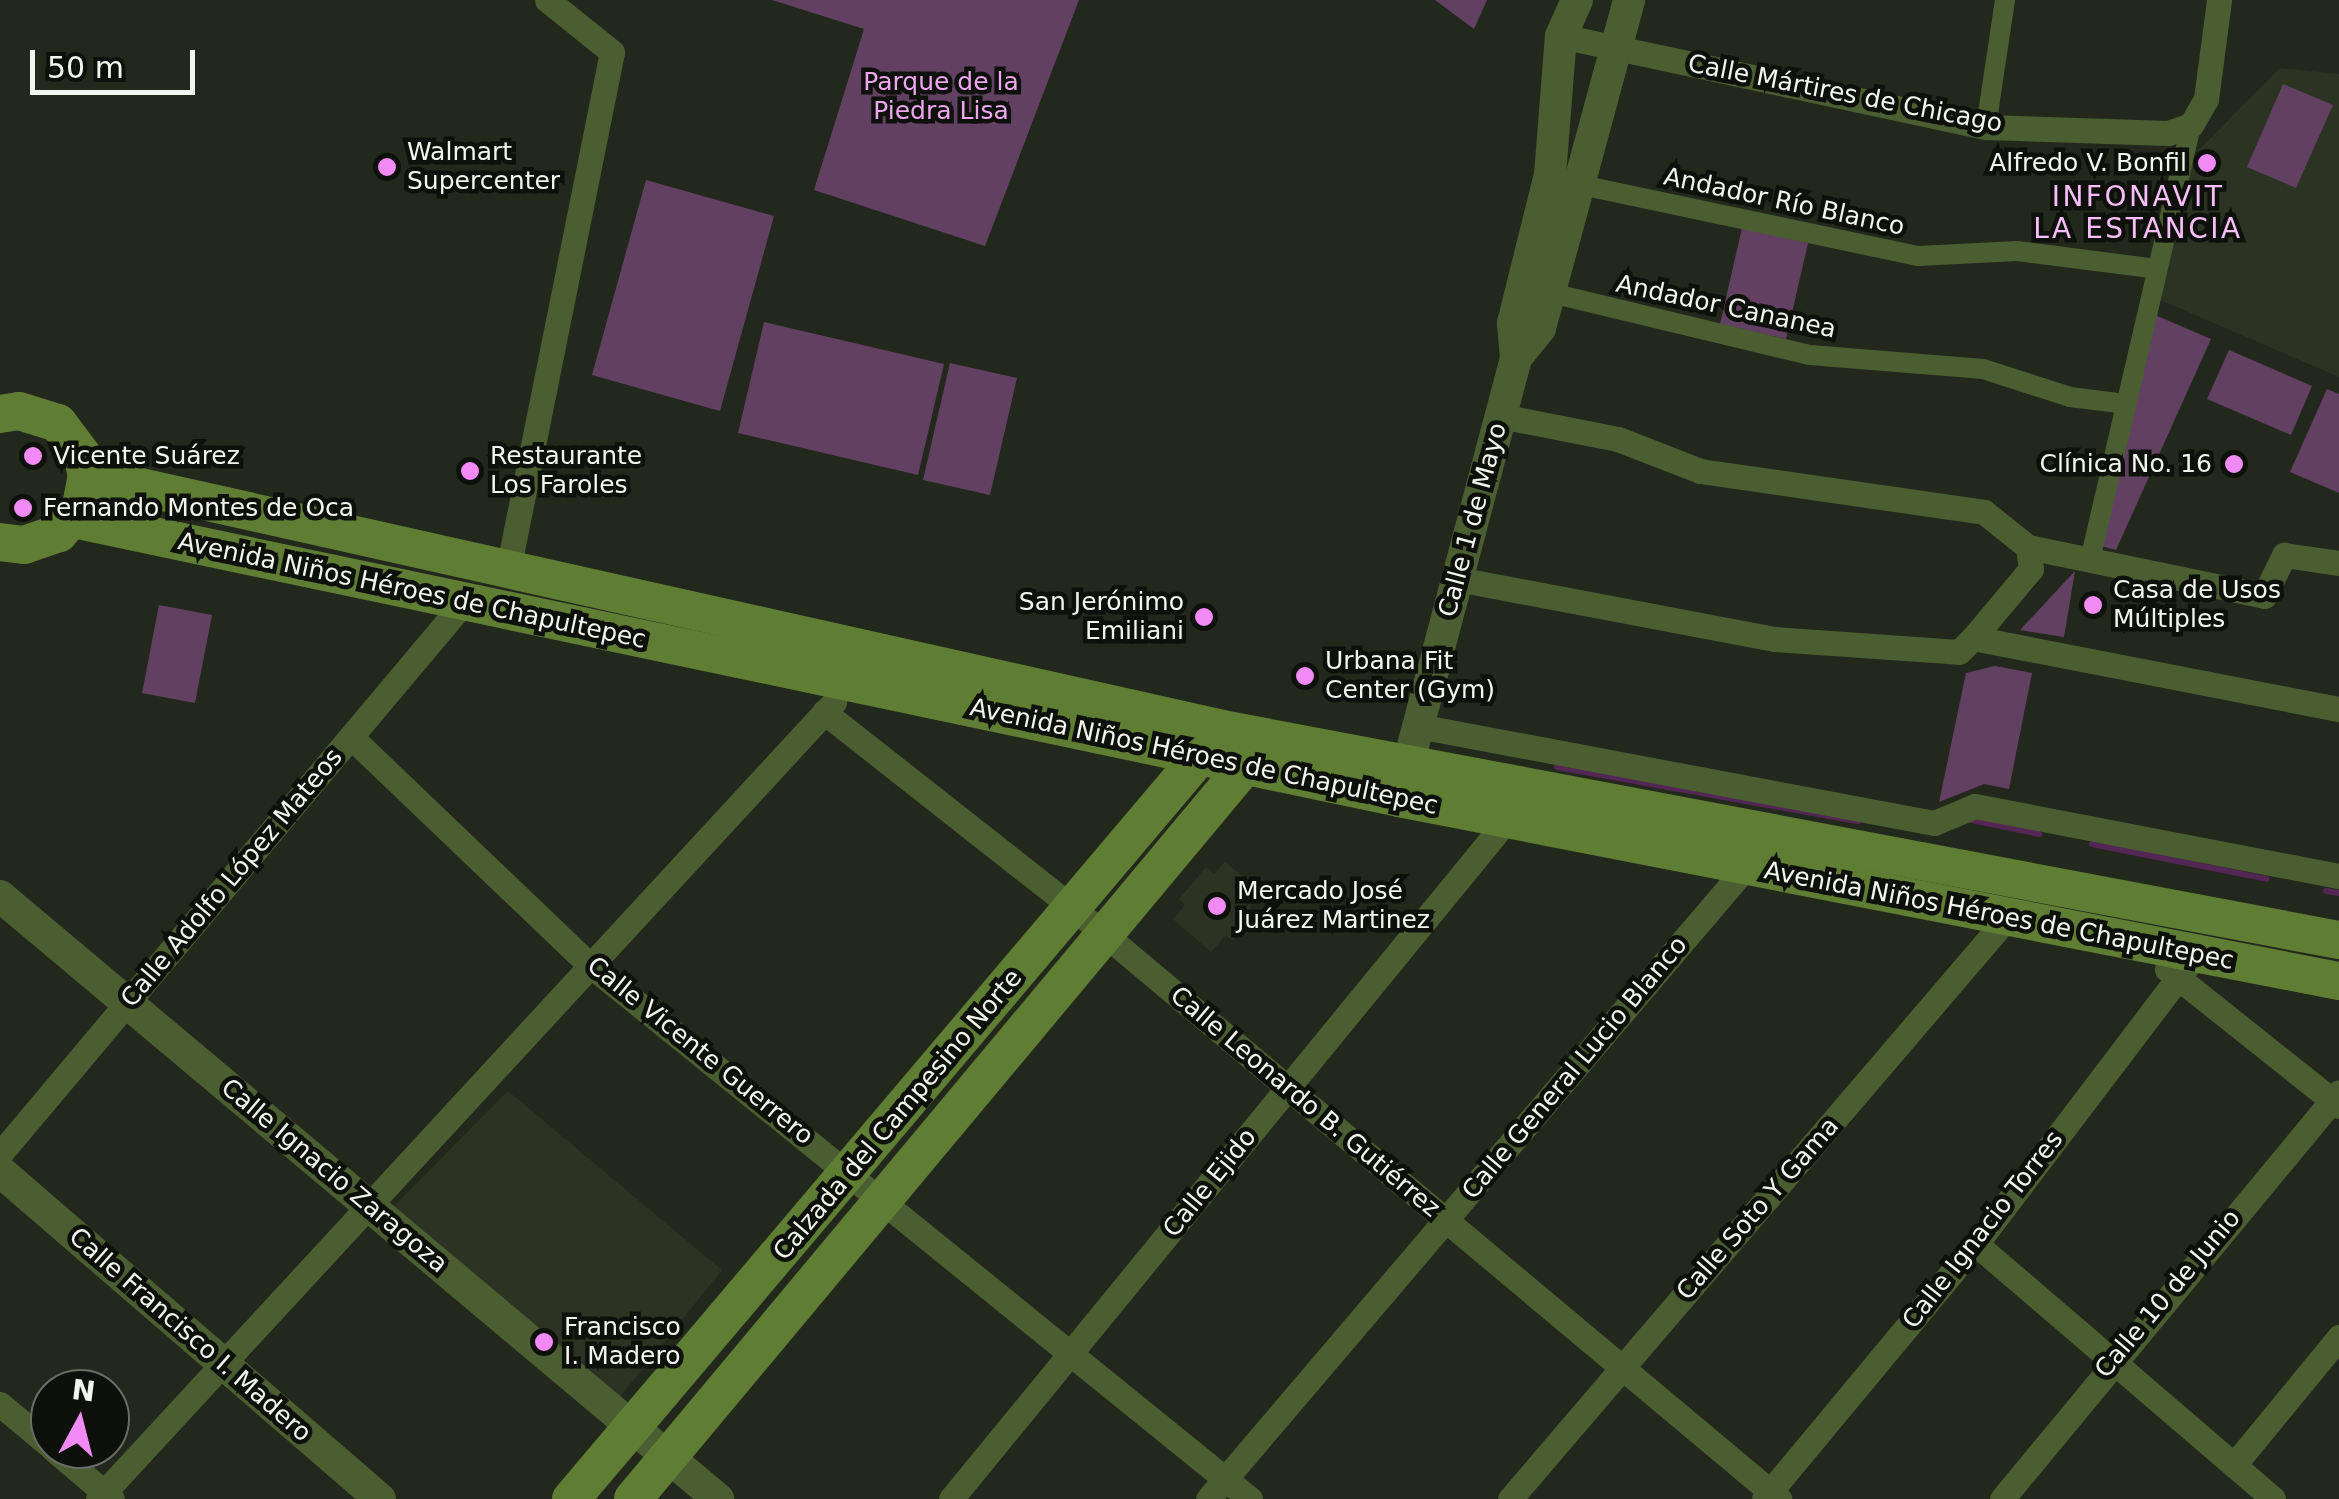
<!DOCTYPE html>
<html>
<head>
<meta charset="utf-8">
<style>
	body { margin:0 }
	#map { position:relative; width:2339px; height:1499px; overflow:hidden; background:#23281d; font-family:"DejaVu Sans",sans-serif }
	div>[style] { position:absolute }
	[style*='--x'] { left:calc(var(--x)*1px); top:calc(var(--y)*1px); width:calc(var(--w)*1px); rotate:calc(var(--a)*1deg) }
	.built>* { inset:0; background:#2c3323 }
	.green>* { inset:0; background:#624062 }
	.stream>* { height:6px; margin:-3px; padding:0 3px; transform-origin:3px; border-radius:3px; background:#542655 }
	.pedestrian>* { height:20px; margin:-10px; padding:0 10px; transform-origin:10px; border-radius:10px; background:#4b5e32 }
	.minor>* { height:25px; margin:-12.5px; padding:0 12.5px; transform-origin:12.5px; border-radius:12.5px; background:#4b5e32 }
	.tertiary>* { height:32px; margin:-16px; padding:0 16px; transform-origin:16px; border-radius:16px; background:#4b5e32 }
	.secondary>* { height:38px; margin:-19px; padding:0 19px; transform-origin:19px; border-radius:19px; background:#607d34 }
	.dots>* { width:28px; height:28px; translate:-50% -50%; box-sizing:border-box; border:5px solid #0e100b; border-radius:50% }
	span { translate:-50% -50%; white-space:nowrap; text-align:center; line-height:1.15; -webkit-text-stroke:9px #0e100b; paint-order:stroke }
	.park-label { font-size:25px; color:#eea6ee }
	.street-label { font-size:25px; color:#f3f6ef }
	.poi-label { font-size:25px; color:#f3f6ef }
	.left { translate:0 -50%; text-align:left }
	.right { translate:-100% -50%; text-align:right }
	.neighbourhood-label { font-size:28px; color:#f8bef8; letter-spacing:2.5px }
	.north { position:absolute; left:30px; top:1369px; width:100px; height:100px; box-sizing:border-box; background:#0e100b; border:2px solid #6a6c66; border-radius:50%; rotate:7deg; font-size:28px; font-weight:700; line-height:40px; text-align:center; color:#f3f6ef }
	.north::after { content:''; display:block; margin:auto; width:35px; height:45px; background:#f18af4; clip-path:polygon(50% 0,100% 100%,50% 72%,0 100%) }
	.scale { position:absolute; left:30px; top:50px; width:165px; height:45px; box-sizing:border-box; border:5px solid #f3f6ef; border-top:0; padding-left:12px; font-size:30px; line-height:35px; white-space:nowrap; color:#f3f6ef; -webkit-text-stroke:8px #0e100b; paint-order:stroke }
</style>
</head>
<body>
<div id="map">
	<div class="built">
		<i style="clip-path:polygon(2280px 68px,2339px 74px,2339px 377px,2158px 299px,2191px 158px)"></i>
		<i style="clip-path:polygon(1225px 862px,1261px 892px,1249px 907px,1255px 913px,1233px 940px,1226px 935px,1211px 952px,1173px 919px,1185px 905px,1179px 899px,1206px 867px,1214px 874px)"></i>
		<i style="clip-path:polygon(508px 1091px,722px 1270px,620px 1397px,392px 1208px)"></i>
	</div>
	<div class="green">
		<i style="clip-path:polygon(772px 0,1079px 0,985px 246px,814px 190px,864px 29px)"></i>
		<i style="clip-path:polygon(1435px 0,1487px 0,1474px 29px)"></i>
		<i style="clip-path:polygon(2283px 84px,2333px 105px,2296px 188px,2247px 167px)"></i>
		<i style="clip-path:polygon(646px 180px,774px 216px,720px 411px,592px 375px)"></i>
		<i style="clip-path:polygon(1742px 228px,1808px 243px,1786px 339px,1720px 324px)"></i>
		<i style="clip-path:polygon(2155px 315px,2211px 339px,2116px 550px,2101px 546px)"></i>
		<i style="clip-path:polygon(764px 322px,944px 364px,918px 475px,738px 433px)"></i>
		<i style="clip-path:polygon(2229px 350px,2312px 386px,2291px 435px,2207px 399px)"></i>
		<i style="clip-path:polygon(950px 363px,1017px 378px,990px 495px,923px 480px)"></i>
		<i style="clip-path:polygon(2327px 389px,2339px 394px,2339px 493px,2290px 472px)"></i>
		<i style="clip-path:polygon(2075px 571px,2064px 637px,2020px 630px)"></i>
		<i style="clip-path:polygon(159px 605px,212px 615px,195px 703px,142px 693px)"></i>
		<i style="clip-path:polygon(1995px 666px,2032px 673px,2009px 789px,1984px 784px,1939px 802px,1966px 673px)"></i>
	</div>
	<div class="stream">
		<i style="--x:1557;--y:767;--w:306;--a:10.2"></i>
		<i style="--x:1967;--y:819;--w:74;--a:11.8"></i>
		<i style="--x:2092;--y:844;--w:178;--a:11.3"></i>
		<i style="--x:2326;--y:891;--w:13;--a:9"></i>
	</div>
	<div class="pedestrian">
		<i style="--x:1986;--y:127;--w:128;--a:-81.5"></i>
		<i style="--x:1581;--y:185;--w:344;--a:11.9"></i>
		<i style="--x:1918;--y:256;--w:99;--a:-2.9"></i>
		<i style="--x:2017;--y:251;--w:141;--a:7.3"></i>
		<i style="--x:1551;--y:293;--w:266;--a:13.5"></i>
		<i style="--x:1810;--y:355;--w:174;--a:4.6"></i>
		<i style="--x:1983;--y:369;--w:91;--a:17.8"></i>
		<i style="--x:2070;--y:397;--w:56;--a:7.1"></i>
		<i style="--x:2090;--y:560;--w:447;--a:-76.9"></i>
	</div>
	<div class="minor">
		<i style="--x:1561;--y:36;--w:435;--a:12.1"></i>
		<i style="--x:1986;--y:127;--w:182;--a:1.9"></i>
		<i style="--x:2168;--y:133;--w:24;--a:-19"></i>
		<i style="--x:2191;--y:125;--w:30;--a:-60"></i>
		<i style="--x:2206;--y:99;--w:100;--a:-82.5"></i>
		<i style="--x:1500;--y:416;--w:120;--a:11"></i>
		<i style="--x:1618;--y:439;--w:88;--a:21.3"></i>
		<i style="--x:1700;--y:471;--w:287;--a:8.2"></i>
		<i style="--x:1984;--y:512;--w:56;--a:38.5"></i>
		<i style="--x:2028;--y:547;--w:241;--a:11.7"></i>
		<i style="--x:2264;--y:596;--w:46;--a:-64"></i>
		<i style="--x:2284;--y:555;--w:56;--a:8.3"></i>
		<i style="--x:509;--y:565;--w:523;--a:-78.65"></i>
		<i style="--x:612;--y:52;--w:83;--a:-141.3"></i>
		<i style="--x:1457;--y:579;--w:323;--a:10.7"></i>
		<i style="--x:1774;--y:639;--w:185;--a:4"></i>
		<i style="--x:1959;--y:652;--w:20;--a:-45"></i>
		<i style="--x:1973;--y:638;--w:373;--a:11"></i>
		<i style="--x:1973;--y:638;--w:90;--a:-50"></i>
		<i style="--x:2031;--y:569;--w:22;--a:-98"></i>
		<i style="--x:824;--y:712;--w:317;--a:38.2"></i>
		<i style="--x:1073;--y:908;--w:921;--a:39.93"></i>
		<i style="--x:1418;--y:726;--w:525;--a:10.65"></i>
		<i style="--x:1934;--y:823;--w:44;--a:-22.5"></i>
		<i style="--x:1975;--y:806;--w:371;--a:10.9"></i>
		<i style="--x:351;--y:737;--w:330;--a:43.7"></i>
		<i style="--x:590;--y:965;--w:849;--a:38.98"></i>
		<i style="--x:2167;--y:969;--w:220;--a:38.5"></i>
		<i style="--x:0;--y:1154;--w:721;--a:-49.95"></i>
		<i style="--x:1976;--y:1244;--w:391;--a:40.6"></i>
		<i style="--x:0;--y:1404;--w:65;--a:40"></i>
		<i style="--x:53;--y:1449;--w:77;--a:40.3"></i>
		<i style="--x:2234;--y:1465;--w:166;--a:-50.6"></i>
		<i style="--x:98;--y:1499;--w:1085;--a:-47.28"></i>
		<i style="--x:951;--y:1499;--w:878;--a:-50.69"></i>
		<i style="--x:1208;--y:1499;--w:831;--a:-49.59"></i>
		<i style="--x:1510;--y:1499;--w:763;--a:-49.46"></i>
		<i style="--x:1764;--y:1499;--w:332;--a:-50.3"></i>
		<i style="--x:1976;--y:1244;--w:363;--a:-52.8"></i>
		<i style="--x:2002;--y:1499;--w:528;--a:-50.37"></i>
	</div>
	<div class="tertiary">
		<i style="--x:1516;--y:358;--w:38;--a:-51"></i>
		<i style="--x:1540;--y:328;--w:340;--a:-74.8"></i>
		<i style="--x:1402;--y:787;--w:444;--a:-75.1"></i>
		<i style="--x:1516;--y:358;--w:35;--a:-95"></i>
		<i style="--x:1513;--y:323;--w:153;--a:-76"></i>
		<i style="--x:1550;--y:175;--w:139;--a:-85.5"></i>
		<i style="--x:1561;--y:36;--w:39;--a:-66"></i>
		<i style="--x:0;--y:896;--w:938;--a:40.02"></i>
		<i style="--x:0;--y:1171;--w:502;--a:40.8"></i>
	</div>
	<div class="secondary">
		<i style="--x:0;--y:414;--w:19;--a:-9"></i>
		<i style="--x:19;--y:411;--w:41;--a:17.1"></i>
		<i style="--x:58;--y:423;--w:40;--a:53"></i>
		<i style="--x:82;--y:455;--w:21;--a:76"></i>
		<i style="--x:87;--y:475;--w:32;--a:101"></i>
		<i style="--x:81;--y:506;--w:35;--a:129"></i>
		<i style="--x:59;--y:533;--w:37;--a:161"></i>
		<i style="--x:24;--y:545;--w:24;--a:-173"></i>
		<i style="--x:87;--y:475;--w:1163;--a:12.61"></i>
		<i style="--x:1222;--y:729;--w:1137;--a:10.7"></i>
		<i style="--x:73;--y:519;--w:1355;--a:11.88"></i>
		<i style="--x:1399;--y:798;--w:958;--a:11.02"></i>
		<i style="--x:571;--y:1499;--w:991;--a:-49.75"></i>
		<i style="--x:633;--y:1499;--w:955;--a:-50.14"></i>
	</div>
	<div class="dots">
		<i style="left:2207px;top:163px;background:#f18af4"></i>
		<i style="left:387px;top:167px;background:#f18af4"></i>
		<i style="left:33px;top:456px;background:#f18af4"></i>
		<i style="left:2234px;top:464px;background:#f18af4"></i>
		<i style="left:470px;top:471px;background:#f18af4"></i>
		<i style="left:23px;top:508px;background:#f18af4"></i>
		<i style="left:2093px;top:605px;background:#f18af4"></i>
		<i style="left:1204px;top:617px;background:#f18af4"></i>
		<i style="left:1305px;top:676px;background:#f18af4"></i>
		<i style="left:1217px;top:906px;background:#f18af4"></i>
		<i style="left:544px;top:1342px;background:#f18af4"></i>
	</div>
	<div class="park-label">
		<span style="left:941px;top:97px">Parque de la<br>Piedra Lisa</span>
	</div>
	<div class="street-label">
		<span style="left:1845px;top:94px;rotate:11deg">Calle Mártires de Chicago</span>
		<span style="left:1784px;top:202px;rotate:12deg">Andador Río Blanco</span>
		<span style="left:1726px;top:307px;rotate:12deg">Andador Cananea</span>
		<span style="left:1473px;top:520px;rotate:-75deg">Calle 1 de Mayo</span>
		<span style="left:412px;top:591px;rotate:12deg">Avenida Niños Héroes de Chapultepec</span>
		<span style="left:1204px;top:757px;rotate:12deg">Avenida Niños Héroes de Chapultepec</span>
		<span style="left:232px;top:878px;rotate:-50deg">Calle Adolfo López Mateos</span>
		<span style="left:1999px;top:916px;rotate:11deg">Avenida Niños Héroes de Chapultepec</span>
		<span style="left:700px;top:1051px;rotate:39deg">Calle Vicente Guerrero</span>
		<span style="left:1575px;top:1068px;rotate:-50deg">Calle General Lucio Blanco</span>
		<span style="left:1305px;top:1102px;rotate:40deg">Calle Leonardo B. Gutiérrez</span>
		<span style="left:898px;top:1115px;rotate:-50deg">Calzada del Campesino Norte</span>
		<span style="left:334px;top:1176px;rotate:40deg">Calle Ignacio Zaragoza</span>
		<span style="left:1210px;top:1183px;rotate:-51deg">Calle Ejido</span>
		<span style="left:1758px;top:1209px;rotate:-49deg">Calle Soto Y Gama</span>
		<span style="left:1983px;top:1230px;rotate:-52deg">Calle Ignacio Torres</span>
		<span style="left:2168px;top:1294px;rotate:-50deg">Calle 10 de Junio</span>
		<span style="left:190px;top:1335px;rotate:41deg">Calle Francisco I. Madero</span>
	</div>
	<div class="poi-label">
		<span class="left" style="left:407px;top:167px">Walmart<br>Supercenter</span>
		<span class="right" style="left:2187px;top:163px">Alfredo V. Bonfil</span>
		<span class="left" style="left:53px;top:456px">Vicente Suárez</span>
		<span class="left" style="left:490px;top:471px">Restaurante<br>Los Faroles</span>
		<span class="right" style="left:2212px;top:464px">Clínica No. 16</span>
		<span class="left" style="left:43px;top:508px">Fernando Montes de Oca</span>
		<span class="left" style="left:2113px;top:605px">Casa de Usos<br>Múltiples</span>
		<span class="right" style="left:1184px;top:617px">San Jerónimo<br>Emiliani</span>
		<span class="left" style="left:1325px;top:676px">Urbana Fit<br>Center (Gym)</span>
		<span class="left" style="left:1237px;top:906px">Mercado José<br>Juárez Martinez</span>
		<span class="left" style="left:564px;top:1342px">Francisco<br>I. Madero</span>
	</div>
	<div class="neighbourhood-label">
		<span style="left:2138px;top:213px">INFONAVIT<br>LA ESTANCIA</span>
	</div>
	<div class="north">N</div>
	<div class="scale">50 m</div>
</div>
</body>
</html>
